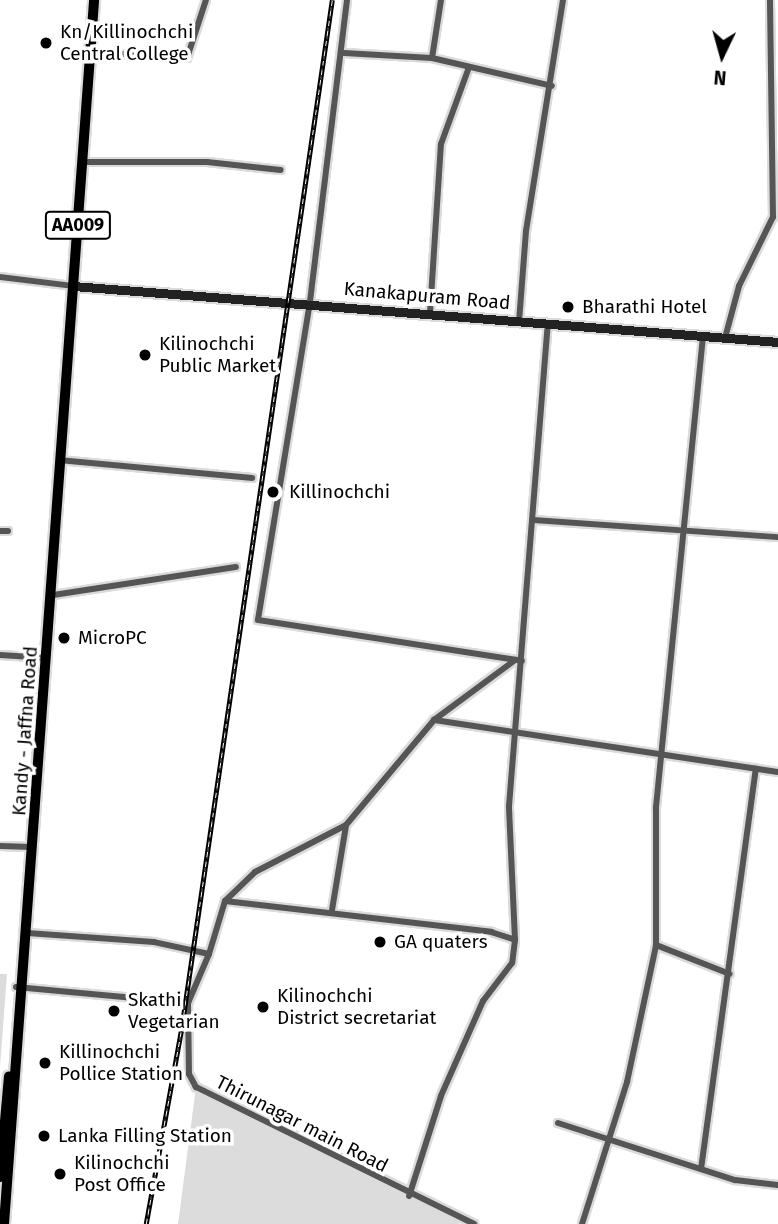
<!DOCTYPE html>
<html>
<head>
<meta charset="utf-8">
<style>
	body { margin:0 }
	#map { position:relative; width:778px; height:1224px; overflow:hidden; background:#fff; font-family:"Fira Sans",sans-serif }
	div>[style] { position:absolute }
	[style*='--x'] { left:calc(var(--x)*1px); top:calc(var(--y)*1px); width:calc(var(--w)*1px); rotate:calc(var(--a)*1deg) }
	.green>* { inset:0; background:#dcdcdc }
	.roads { filter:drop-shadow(2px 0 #dbdbdb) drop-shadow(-2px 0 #dbdbdb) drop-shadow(0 2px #dbdbdb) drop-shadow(0 -2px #dbdbdb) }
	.street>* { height:6px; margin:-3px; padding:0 3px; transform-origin:3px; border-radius:3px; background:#555 }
	.secondary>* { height:9px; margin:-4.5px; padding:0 4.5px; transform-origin:4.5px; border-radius:4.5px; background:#222 }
	.highway>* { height:10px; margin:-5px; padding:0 5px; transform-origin:5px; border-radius:5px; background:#000 }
	.rail>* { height:4.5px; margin-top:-2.25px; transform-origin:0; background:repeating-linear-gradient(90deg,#fff 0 5px,#000 0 10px); box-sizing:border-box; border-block:2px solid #000 }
	.dots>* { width:19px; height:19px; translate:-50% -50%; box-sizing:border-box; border:4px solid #fff; border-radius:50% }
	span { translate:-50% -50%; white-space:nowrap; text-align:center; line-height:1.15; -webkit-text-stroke:7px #fff; paint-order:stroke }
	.shield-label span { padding:2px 5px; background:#fff; border:2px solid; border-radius:5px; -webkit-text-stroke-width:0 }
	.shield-label { font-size:18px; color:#000; font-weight:700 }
	.poi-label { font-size:19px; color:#000 }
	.left { translate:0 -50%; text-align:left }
	.street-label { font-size:19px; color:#000 }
	.north { position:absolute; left:687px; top:21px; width:70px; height:70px; -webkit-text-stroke:5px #fff; paint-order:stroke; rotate:185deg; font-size:19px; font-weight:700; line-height:28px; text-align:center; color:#000 }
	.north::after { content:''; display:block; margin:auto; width:24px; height:32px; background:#000; clip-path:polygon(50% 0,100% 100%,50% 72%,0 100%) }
</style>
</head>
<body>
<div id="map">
	<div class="green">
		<i style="clip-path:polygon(0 974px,7px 974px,0 1067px)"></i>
		<i style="clip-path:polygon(196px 1087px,460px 1217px,459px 1224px,178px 1224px)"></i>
	</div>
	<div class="roads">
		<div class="street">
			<i style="--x:347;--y:0;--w:304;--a:97"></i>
			<i style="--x:310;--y:302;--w:322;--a:99.3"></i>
			<i style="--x:258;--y:620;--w:267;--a:8.8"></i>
			<i style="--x:91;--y:52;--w:96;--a:3.6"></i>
			<i style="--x:187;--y:58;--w:61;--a:-71.9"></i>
			<i style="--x:344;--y:53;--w:88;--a:3.3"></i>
			<i style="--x:432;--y:58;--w:123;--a:13.1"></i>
			<i style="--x:432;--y:58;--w:59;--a:-81.2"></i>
			<i style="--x:82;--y:162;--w:125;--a:0"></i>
			<i style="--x:207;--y:162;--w:74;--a:6.2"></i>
			<i style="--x:0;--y:277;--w:74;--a:7"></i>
			<i style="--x:430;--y:313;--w:169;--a:-86.3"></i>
			<i style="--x:441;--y:144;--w:82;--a:-70"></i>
			<i style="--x:519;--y:322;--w:91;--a:-85.6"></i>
			<i style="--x:526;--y:231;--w:234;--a:-80.9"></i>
			<i style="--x:725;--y:338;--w:54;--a:-74.9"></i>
			<i style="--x:739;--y:286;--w:77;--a:-63.8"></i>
			<i style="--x:773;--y:217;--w:217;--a:-90.8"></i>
			<i style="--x:59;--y:460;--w:194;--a:5.3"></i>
			<i style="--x:533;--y:520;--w:246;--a:4"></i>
			<i style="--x:0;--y:531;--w:8;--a:0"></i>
			<i style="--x:53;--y:595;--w:185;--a:-8.7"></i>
			<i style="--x:0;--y:655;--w:47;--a:3.7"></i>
			<i style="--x:434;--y:720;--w:348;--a:8.6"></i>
			<i style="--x:0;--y:846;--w:32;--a:2"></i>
			<i style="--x:225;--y:901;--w:42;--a:-44"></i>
			<i style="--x:255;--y:872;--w:102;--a:-27.3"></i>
			<i style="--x:346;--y:825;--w:137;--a:-50"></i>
			<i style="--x:434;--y:720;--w:101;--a:-36.5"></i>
			<i style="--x:332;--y:910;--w:86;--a:-80.6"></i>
			<i style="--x:515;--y:940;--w:134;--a:-92.6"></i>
			<i style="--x:509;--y:806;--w:483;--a:-85.4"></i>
			<i style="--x:656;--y:945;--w:79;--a:21.4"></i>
			<i style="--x:209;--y:954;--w:55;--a:-73.2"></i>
			<i style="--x:225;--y:901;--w:268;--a:6.6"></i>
			<i style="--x:491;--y:932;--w:25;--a:18"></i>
			<i style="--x:515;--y:940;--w:23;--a:97"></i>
			<i style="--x:512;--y:963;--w:48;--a:127.3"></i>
			<i style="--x:483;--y:1001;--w:104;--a:113.9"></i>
			<i style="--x:441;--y:1096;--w:105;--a:107.7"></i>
			<i style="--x:16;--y:987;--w:173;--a:5.3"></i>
			<i style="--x:188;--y:1003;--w:53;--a:-66.8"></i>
			<i style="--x:209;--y:954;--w:56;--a:-167.7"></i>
			<i style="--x:154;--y:942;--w:127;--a:-175.9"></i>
			<i style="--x:188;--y:1003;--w:71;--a:89.2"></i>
			<i style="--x:189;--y:1074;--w:15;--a:62"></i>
			<i style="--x:196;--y:1087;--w:310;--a:26.2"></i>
			<i style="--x:558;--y:1123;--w:186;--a:17.9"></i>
			<i style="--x:735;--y:1180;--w:43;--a:6.6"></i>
			<i style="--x:701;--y:1169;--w:404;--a:-82.2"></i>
			<i style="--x:582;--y:1224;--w:149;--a:-72.4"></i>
			<i style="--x:627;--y:1082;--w:140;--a:-78"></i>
			<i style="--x:656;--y:945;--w:138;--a:-90"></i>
			<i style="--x:656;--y:807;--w:472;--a:-84.3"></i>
		</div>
		<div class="secondary">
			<i style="--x:73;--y:286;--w:707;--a:4.54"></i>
		</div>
		<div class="highway">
			<i style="--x:0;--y:1177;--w:101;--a:-84.9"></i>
			<i style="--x:4;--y:1224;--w:1227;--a:-85.79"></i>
		</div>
	</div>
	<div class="rail">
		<i style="--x:146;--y:1224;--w:202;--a:-79.7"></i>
		<i style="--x:182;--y:1025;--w:1036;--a:-81.67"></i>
	</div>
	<div class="dots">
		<i style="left:46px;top:43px;background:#000"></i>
		<i style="left:568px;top:307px;background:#000"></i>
		<i style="left:145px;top:355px;background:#000"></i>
		<i style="left:273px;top:492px;background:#000"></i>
		<i style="left:64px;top:638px;background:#000"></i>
		<i style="left:380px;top:942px;background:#000"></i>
		<i style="left:263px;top:1007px;background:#000"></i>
		<i style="left:114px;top:1011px;background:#000"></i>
		<i style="left:45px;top:1063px;background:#000"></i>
		<i style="left:44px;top:1136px;background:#000"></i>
		<i style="left:60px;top:1174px;background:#000"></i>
	</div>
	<div class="shield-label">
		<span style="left:78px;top:225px">AA009</span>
	</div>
	<div class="poi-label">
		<span class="left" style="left:60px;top:43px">Kn/Killinochchi<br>Central College</span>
		<span class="left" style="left:582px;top:307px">Bharathi Hotel</span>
		<span class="left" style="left:159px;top:355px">Kilinochchi<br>Public Market</span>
		<span class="left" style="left:289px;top:492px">Killinochchi</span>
		<span class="left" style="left:78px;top:638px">MicroPC</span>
		<span class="left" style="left:394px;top:942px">GA quaters</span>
		<span class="left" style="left:277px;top:1007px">Kilinochchi<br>District secretariat</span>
		<span class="left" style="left:128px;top:1011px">Skathi<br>Vegetarian</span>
		<span class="left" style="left:59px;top:1063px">Killinochchi<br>Pollice Station</span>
		<span class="left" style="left:58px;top:1136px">Lanka Filling Station</span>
		<span class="left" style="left:74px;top:1174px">Kilinochchi<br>Post Office</span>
	</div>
	<div class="street-label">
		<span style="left:427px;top:296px;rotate:5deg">Kanakapuram Road</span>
		<span style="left:25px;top:731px;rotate:-86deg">Kandy - Jaffna Road</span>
		<span style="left:302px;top:1124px;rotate:27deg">Thirunagar main Road</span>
	</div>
	<div class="north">N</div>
</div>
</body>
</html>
